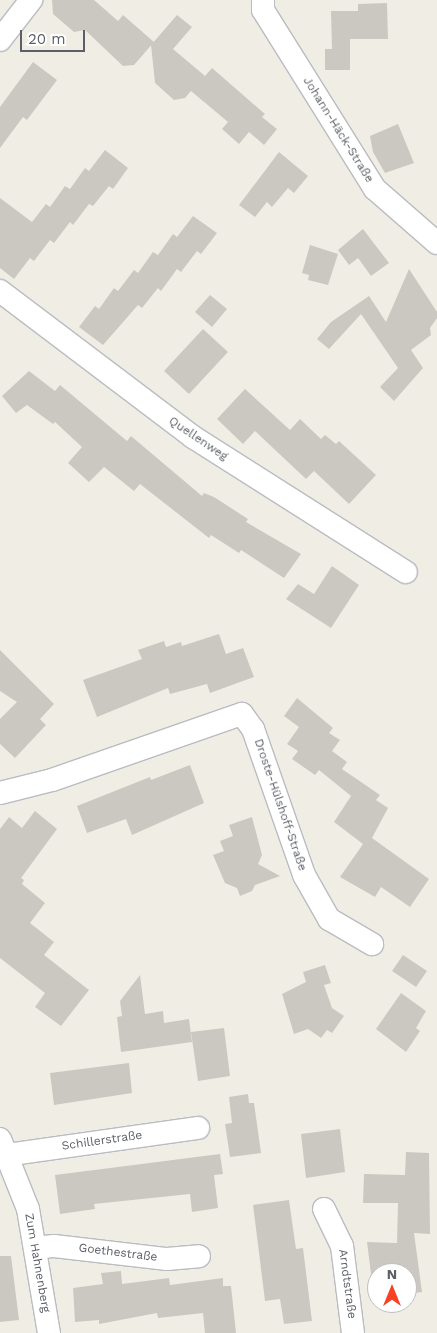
<!DOCTYPE html>
<html>
<head>
<meta charset="utf-8">
<style>
	body { margin:0 }
	#map { position:relative; width:437px; height:1333px; overflow:hidden; background:#f0eee4; font-family:"Work Sans",sans-serif }
	div>[style] { position:absolute }
	[style*='--x'] { left:calc(var(--x)*1px); top:calc(var(--y)*1px); width:calc(var(--w)*1px); rotate:calc(var(--a)*1deg) }
	.building>* { inset:0; background:#cbc8c1 }
	.roads { filter:drop-shadow(1px 0 #b9bcc1) drop-shadow(-1px 0 #b9bcc1) drop-shadow(0 1px #b9bcc1) drop-shadow(0 -1px #b9bcc1) }
	.minor>* { height:22px; margin:-11px; padding:0 11px; transform-origin:11px; border-radius:11px; background:#fff }
	span { translate:-50% -50%; white-space:nowrap; text-align:center; line-height:1.15; -webkit-text-stroke:4px #fff; paint-order:stroke }
	.street-label { font-size:12px; color:#5c6066 }
	.north { position:absolute; left:367px; top:1263px; width:50px; height:50px; box-sizing:border-box; background:#fff; border:1px solid #bebfc2; border-radius:50%; rotate:0deg; font-size:14px; font-weight:700; line-height:20px; text-align:center; color:#5c6066 }
	.north::after { content:''; display:block; margin:auto; width:18px; height:22px; background:#f64124; clip-path:polygon(50% 0,100% 100%,50% 72%,0 100%) }
	.scale { position:absolute; left:20px; top:30px; width:65px; height:22px; box-sizing:border-box; border:2px solid #5c6066; border-top:0; padding-left:6px; font-size:15px; line-height:18px; white-space:nowrap; color:#5c6066; -webkit-text-stroke:4px #fff; paint-order:stroke }
</style>
</head>
<body>
<div id="map">
	<div class="building">
		<i style="clip-path:polygon(52px 0,94px 0,118px 21px,123px 15px,154px 42px,134px 65px,123px 66px,85px 30px,74px 32px,53px 14px)"></i>
		<i style="clip-path:polygon(387px 3px,388px 39px,350px 39px,350px 70px,325px 70px,325px 49px,332px 49px,331px 11px,358px 11px,358px 4px)"></i>
		<i style="clip-path:polygon(177px 15px,192px 27px,173px 49px,205px 76px,212px 68px,265px 114px,262px 117px,277px 129px,264px 145px,249px 132px,239px 144px,222px 129px,228px 122px,191px 91px,185px 98px,174px 100px,155px 83px,151px 45px)"></i>
		<i style="clip-path:polygon(33px 62px,57px 80px,27px 120px,23px 117px,0 148px,0 107px)"></i>
		<i style="clip-path:polygon(398px 124px,414px 163px,385px 173px,373px 152px,370px 136px)"></i>
		<i style="clip-path:polygon(105px 150px,128px 168px,113px 189px,109px 186px,93px 206px,89px 204px,73px 225px,70px 222px,54px 243px,50px 240px,34px 261px,30px 258px,14px 279px,0 268px,0 198px,32px 222px,46px 204px,50px 207px,65px 186px,70px 189px,85px 168px,89px 171px)"></i>
		<i style="clip-path:polygon(279px 152px,308px 176px,294px 193px,288px 188px,272px 207px,267px 202px,255px 217px,239px 205px)"></i>
		<i style="clip-path:polygon(193px 216px,217px 233px,201px 254px,197px 251px,181px 272px,177px 269px,161px 291px,158px 288px,142px 308px,138px 305px,103px 345px,79px 327px,95px 306px,99px 309px,114px 288px,118px 291px,134px 270px,138px 273px,153px 252px,158px 255px,173px 234px,177px 237px)"></i>
		<i style="clip-path:polygon(363px 229px,389px 263px,371px 276px,358px 258px,349px 265px,338px 250px)"></i>
		<i style="clip-path:polygon(310px 245px,338px 254px,328px 285px,308px 280px,309px 275px,302px 273px)"></i>
		<i style="clip-path:polygon(409px 269px,437px 312px,437px 318px,430px 328px,431px 335px,411px 350px,423px 368px,394px 401px,380px 387px,398px 368px,361px 314px,329px 349px,317px 339px,331px 322px,369px 296px,386px 322px)"></i>
		<i style="clip-path:polygon(210px 295px,227px 309px,212px 327px,195px 312px)"></i>
		<i style="clip-path:polygon(203px 329px,228px 352px,189px 394px,164px 371px)"></i>
		<i style="clip-path:polygon(29px 371px,55px 391px,60px 385px,127px 441px,131px 436px,202px 496px,204px 493px,214px 497px,248px 519px,246px 522px,301px 554px,284px 578px,241px 550px,239px 553px,211px 535px,209px 538px,140px 484px,134px 491px,104px 467px,89px 482px,68px 463px,82px 447px,55px 422px,53px 424px,27px 405px,16px 413px,2px 396px)"></i>
		<i style="clip-path:polygon(245px 389px,290px 430px,300px 419px,321px 439px,325px 435px,336px 444px,339px 441px,376px 475px,349px 504px,314px 471px,306px 479px,255px 431px,243px 444px,217px 419px)"></i>
		<i style="clip-path:polygon(332px 566px,359px 585px,331px 628px,286px 599px,298px 584px,314px 594px)"></i>
		<i style="clip-path:polygon(219px 634px,226px 654px,243px 648px,254px 677px,210px 693px,207px 684px,170px 694px,168px 688px,97px 717px,83px 680px,142px 659px,138px 650px,164px 641px,166px 647px,181px 642px,182px 646px)"></i>
		<i style="clip-path:polygon(0 650px,54px 704px,40px 719px,46px 725px,15px 758px,0 744px,0 719px,17px 702px,0 691px)"></i>
		<i style="clip-path:polygon(297px 698px,333px 728px,329px 733px,340px 740px,332px 751px,347px 762px,342px 769px,380px 795px,376px 800px,388px 808px,372px 838px,429px 879px,410px 907px,381px 887px,375px 897px,340px 877px,363px 844px,334px 822px,351px 796px,319px 770px,315px 775px,292px 759px,298px 751px,287px 744px,299px 727px,284px 716px)"></i>
		<i style="clip-path:polygon(190px 765px,204px 803px,132px 835px,126px 819px,87px 833px,77px 806px,150px 777px,151px 780px)"></i>
		<i style="clip-path:polygon(35px 811px,57px 829px,21px 878px,24px 880px,22px 884px,45px 903px,30px 923px,54px 942px,44px 955px,89px 990px,61px 1026px,35px 1007px,45px 993px,0 958px,0 829px,9px 817px,22px 828px)"></i>
		<i style="clip-path:polygon(252px 817px,262px 855px,258px 864px,280px 876px,255px 885px,252px 891px,240px 896px,237px 888px,225px 883px,213px 855px,224px 851px,220px 841px,233px 836px,229px 825px)"></i>
		<i style="clip-path:polygon(403px 955px,427px 971px,416px 987px,392px 971px)"></i>
		<i style="clip-path:polygon(325px 965px,331px 983px,324px 985px,332px 1008px,344px 1016px,332px 1033px,327px 1030px,321px 1038px,308px 1029px,294px 1034px,282px 994px,306px 982px,303px 972px)"></i>
		<i style="clip-path:polygon(140px 975px,145px 1014px,163px 1011px,164px 1023px,189px 1019px,192px 1042px,121px 1052px,117px 1017px,122px 1016px,120px 1001px)"></i>
		<i style="clip-path:polygon(401px 993px,426px 1011px,416px 1028px,420px 1031px,406px 1052px,376px 1029px)"></i>
		<i style="clip-path:polygon(224px 1028px,230px 1076px,198px 1081px,191px 1032px)"></i>
		<i style="clip-path:polygon(129px 1063px,132px 1093px,54px 1105px,50px 1073px)"></i>
		<i style="clip-path:polygon(248px 1094px,249px 1103px,254px 1103px,261px 1153px,230px 1157px,225px 1124px,232px 1123px,229px 1097px)"></i>
		<i style="clip-path:polygon(340px 1129px,345px 1172px,306px 1178px,301px 1134px)"></i>
		<i style="clip-path:polygon(406px 1152px,429px 1153px,430px 1234px,414px 1233px,422px 1292px,407px 1294px,407px 1273px,377px 1273px,377px 1298px,374px 1298px,367px 1242px,397px 1243px,398px 1203px,363px 1203px,364px 1174px,405px 1175px)"></i>
		<i style="clip-path:polygon(220px 1154px,223px 1174px,214px 1175px,218px 1208px,192px 1212px,190px 1194px,94px 1204px,95px 1209px,60px 1214px,55px 1175px)"></i>
		<i style="clip-path:polygon(289px 1200px,296px 1249px,303px 1248px,312px 1321px,284px 1324px,280px 1299px,265px 1301px,253px 1205px)"></i>
		<i style="clip-path:polygon(0 1256px,11px 1256px,19px 1320px,0 1322px)"></i>
		<i style="clip-path:polygon(121px 1271px,122px 1284px,169px 1278px,170px 1285px,223px 1278px,223px 1286px,231px 1286px,236px 1333px,205px 1333px,203px 1313px,158px 1318px,157px 1313px,99px 1324px,99px 1320px,75px 1322px,73px 1288px,103px 1284px,101px 1273px)"></i>
	</div>
	<div class="roads">
		<div class="minor">
			<i style="--x:263;--y:0;--w:10;--a:90"></i>
			<i style="--x:263;--y:10;--w:211;--a:58"></i>
			<i style="--x:375;--y:189;--w:82;--a:41.1"></i>
			<i style="--x:0;--y:40;--w:51;--a:-52.2"></i>
			<i style="--x:0;--y:291;--w:242;--a:37.1"></i>
			<i style="--x:193;--y:437;--w:252;--a:32.4"></i>
			<i style="--x:0;--y:793;--w:54;--a:-14"></i>
			<i style="--x:52;--y:780;--w:201;--a:-19.2"></i>
			<i style="--x:242;--y:714;--w:19;--a:54"></i>
			<i style="--x:253;--y:729;--w:155;--a:70.7"></i>
			<i style="--x:304;--y:875;--w:51;--a:60.4"></i>
			<i style="--x:329;--y:919;--w:50;--a:30.2"></i>
			<i style="--x:0;--y:1139;--w:75;--a:68.2"></i>
			<i style="--x:28;--y:1209;--w:126;--a:80.4"></i>
			<i style="--x:6;--y:1155;--w:194;--a:-8"></i>
			<i style="--x:324;--y:1209;--w:41;--a:64.1"></i>
			<i style="--x:342;--y:1246;--w:88;--a:82.8"></i>
			<i style="--x:37;--y:1248;--w:17;--a:-7"></i>
			<i style="--x:54;--y:1246;--w:114;--a:6.6"></i>
			<i style="--x:167;--y:1259;--w:32;--a:-5"></i>
		</div>
	</div>
	<div class="street-label">
		<span style="left:338px;top:130px;rotate:58deg">Johann-Häck-Straße</span>
		<span style="left:198px;top:439px;rotate:34deg">Quellenweg</span>
		<span style="left:280px;top:805px;rotate:71deg">Droste-Hülshoff-Straße</span>
		<span style="left:102px;top:1141px;rotate:-8deg">Schillerstraße</span>
		<span style="left:118px;top:1253px;rotate:7deg">Goethestraße</span>
		<span style="left:37px;top:1263px;rotate:80deg">Zum Hahnenberg</span>
		<span style="left:347px;top:1284px;rotate:82deg">Arndtstraße</span>
	</div>
	<div class="north">N</div>
	<div class="scale">20 m</div>
</div>
</body>
</html>
